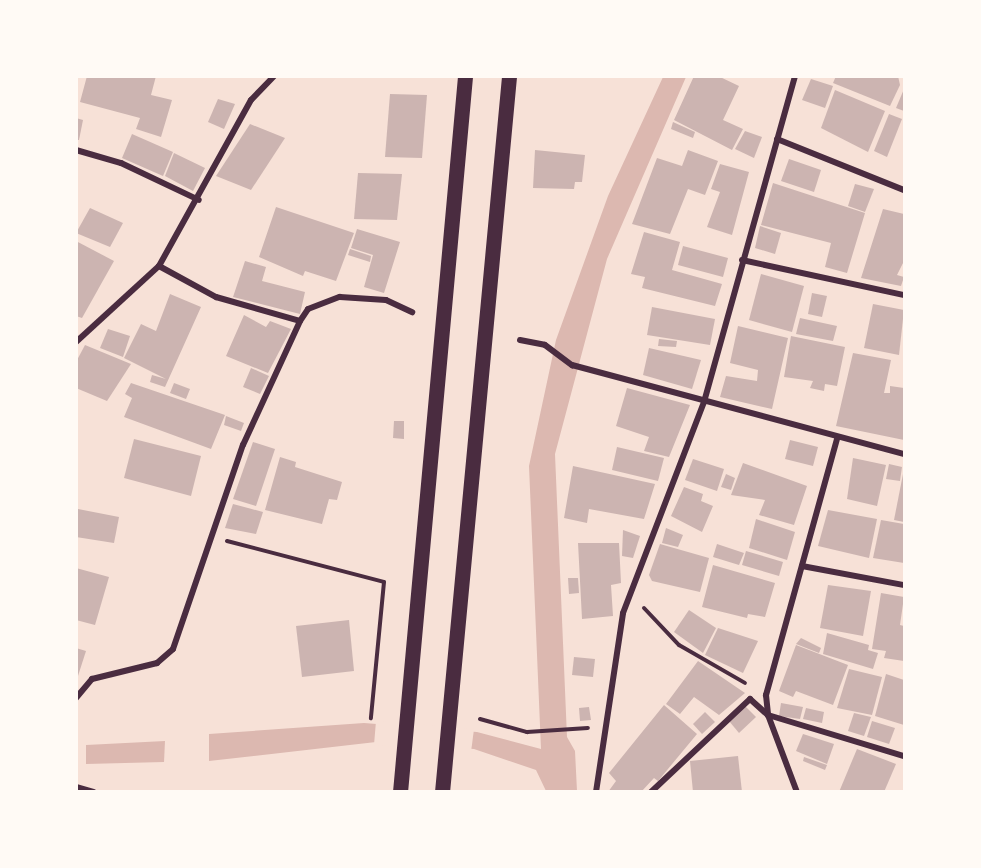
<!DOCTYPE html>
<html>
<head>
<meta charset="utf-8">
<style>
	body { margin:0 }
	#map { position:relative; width:981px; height:868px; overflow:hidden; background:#f7e1d7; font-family:"Source Serif 4",serif }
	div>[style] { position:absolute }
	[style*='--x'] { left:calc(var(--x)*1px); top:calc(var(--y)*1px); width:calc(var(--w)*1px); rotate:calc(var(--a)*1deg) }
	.water>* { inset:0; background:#dcb8b0 }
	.pier>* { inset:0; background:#f7e1d7 }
	.building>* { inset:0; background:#ccb4b1 }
	.path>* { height:4px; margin:-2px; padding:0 2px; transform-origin:2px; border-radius:2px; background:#4a2c40 }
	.minor>* { height:6px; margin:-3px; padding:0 3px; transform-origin:3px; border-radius:3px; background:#4a2c40 }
	.primary>* { height:15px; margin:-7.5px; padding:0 7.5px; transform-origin:7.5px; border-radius:7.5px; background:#4a2c40 }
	span { translate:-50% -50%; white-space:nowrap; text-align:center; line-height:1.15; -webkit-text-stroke:6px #fffaf5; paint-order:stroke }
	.frame { position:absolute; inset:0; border:78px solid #fffaf5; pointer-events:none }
</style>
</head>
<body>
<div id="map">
	<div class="water">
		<i style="clip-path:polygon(663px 77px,686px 77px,607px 259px,555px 454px,567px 737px,575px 751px,577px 791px,546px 791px,536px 770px,474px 749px,376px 742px,209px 761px,209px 734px,364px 723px,477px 732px,541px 749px,529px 466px,556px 340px,608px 196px)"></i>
		<i style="clip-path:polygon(165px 741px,164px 762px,86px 764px,86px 745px)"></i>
	</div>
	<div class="pier">
		<i style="clip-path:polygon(376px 721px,474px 729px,471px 752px,374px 745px)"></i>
	</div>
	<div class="building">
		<i style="clip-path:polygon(87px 76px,156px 76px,151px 95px,172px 100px,161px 137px,136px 129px,140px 118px,80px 102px)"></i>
		<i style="clip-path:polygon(694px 76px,718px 76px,739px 86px,723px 120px,743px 129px,732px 150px,674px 120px)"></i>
		<i style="clip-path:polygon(836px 76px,898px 76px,900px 85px,890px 106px,833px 83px)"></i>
		<i style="clip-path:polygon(811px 79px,833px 86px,825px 108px,802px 100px)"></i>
		<i style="clip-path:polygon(904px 89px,904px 111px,896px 108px)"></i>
		<i style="clip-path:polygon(835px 90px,885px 111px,868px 152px,821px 128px)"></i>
		<i style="clip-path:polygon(390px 94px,427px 95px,422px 158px,385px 157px)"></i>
		<i style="clip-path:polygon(218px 99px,235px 104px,224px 129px,208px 122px)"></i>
		<i style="clip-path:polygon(889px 114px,902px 119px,887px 157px,874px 151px)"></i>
		<i style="clip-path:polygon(76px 118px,83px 120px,79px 140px,76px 140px)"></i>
		<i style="clip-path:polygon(673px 122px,695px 132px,693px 138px,671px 129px)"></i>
		<i style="clip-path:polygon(250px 124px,285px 138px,251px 190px,216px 176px)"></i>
		<i style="clip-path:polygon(745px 131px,762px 137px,754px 158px,735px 149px)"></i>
		<i style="clip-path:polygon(132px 134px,173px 152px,163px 176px,122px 158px)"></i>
		<i style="clip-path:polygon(535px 150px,585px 155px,582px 182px,575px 182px,574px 189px,533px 188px)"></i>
		<i style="clip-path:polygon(688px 150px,718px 161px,705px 195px,688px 189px,670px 234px,632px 224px,657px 158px,682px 166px)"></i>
		<i style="clip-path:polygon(174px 153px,205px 168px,193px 191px,165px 176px)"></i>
		<i style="clip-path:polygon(789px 159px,821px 170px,814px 192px,781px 181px)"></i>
		<i style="clip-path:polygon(720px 164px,749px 172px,732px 235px,707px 227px,720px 192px,711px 189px)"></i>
		<i style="clip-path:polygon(358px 173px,402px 174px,397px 220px,354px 219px)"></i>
		<i style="clip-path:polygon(773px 183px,865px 213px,847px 273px,825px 267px,831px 243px,761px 225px)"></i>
		<i style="clip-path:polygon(855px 184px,874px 189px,865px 212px,848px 206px)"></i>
		<i style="clip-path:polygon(276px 207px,354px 233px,336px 281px,305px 271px,303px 276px,259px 257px)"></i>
		<i style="clip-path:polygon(90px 208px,123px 223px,110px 247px,76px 233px)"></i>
		<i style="clip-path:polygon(883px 209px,904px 214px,904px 261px,897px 275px,904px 277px,901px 286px,861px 278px)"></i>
		<i style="clip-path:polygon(760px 226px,781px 233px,775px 254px,755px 248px)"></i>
		<i style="clip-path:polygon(357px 229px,400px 242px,384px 293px,364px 287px,373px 255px,351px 248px)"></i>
		<i style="clip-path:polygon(644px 232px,680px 242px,672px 270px,722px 284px,715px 306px,642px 288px,645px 277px,631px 274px)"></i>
		<i style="clip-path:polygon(76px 241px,114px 261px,82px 318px,76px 316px)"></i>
		<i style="clip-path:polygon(683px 246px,728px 258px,723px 277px,678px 265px)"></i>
		<i style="clip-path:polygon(350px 249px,371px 256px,370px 262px,348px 255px)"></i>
		<i style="clip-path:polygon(245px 261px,266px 267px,262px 281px,305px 292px,300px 314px,233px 297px)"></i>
		<i style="clip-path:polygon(761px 274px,804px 286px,792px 332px,749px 320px)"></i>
		<i style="clip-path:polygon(812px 293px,827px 296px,822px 317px,808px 314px)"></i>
		<i style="clip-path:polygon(170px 294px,201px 307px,165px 387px,150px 382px,152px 375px,166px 379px,124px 358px,141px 324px,156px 331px)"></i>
		<i style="clip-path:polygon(873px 304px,904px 310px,899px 355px,864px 348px)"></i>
		<i style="clip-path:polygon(652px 307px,715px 319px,710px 345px,647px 335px)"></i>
		<i style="clip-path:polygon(244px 315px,266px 327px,270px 321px,291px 329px,268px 373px,226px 356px)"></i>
		<i style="clip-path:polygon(800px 318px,837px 326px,833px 341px,796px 334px)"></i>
		<i style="clip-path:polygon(738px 326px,788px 338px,772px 409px,720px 397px,726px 376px,757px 381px,758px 370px,730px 363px)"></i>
		<i style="clip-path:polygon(108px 329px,130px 336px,123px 357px,100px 348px)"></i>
		<i style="clip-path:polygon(791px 336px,845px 347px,837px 386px,825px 384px,824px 391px,810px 388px,813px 381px,784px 377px)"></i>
		<i style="clip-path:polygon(659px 339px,677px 341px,676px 347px,658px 346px)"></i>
		<i style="clip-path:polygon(85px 345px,131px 364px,107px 401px,76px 388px,76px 362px)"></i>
		<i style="clip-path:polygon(649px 348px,701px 360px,692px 389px,643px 375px)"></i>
		<i style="clip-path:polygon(853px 353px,891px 360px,884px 393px,890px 393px,890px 386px,904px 388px,904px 440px,836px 426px)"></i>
		<i style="clip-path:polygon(251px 368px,269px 376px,260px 394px,243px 387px)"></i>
		<i style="clip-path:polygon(131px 383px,225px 415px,211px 449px,124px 417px,132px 398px,125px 394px)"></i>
		<i style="clip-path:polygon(174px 383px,190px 389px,186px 399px,170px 393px)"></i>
		<i style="clip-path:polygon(627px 388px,690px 405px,669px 457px,644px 451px,649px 437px,616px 426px)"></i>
		<i style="clip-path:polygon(226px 416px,244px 423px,241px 431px,224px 425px)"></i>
		<i style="clip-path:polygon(394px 421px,404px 421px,404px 439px,393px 438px)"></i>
		<i style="clip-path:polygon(134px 439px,201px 456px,191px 496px,124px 478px)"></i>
		<i style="clip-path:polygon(790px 440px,818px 447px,813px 466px,785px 459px)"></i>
		<i style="clip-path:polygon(253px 442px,275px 449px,256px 506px,233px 499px)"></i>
		<i style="clip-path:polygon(617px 447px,664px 458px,658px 481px,612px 470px)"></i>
		<i style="clip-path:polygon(280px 457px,296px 462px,295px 467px,342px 482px,337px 500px,329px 499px,322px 524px,265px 510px)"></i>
		<i style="clip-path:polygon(853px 458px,886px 465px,877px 506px,847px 499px)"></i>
		<i style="clip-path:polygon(693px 459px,724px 469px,717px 491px,685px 480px)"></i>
		<i style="clip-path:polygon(743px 463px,807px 486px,794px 525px,759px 515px,765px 500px,731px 495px)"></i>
		<i style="clip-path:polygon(889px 464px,902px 467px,900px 481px,886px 479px)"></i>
		<i style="clip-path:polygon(573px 466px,655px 484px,644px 519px,589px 509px,587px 523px,564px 518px)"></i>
		<i style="clip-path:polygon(904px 469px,904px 522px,894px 520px)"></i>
		<i style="clip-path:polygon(726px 474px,735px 478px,731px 490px,721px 487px)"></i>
		<i style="clip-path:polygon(684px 487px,703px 494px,701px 501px,713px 506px,702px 532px,671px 516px)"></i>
		<i style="clip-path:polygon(233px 504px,263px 512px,256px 534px,225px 528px)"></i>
		<i style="clip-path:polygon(78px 509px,119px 517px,114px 543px,76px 537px)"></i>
		<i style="clip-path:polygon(828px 510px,877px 519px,869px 558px,818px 546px)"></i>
		<i style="clip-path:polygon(756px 519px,795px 532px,787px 560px,749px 548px)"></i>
		<i style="clip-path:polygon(881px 520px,904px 524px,904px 563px,873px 558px)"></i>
		<i style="clip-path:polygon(666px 528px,683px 535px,678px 547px,662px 543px)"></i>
		<i style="clip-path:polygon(623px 530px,640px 536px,633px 558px,622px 556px)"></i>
		<i style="clip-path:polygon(578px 543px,619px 543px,621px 583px,611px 585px,613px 616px,582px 619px)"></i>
		<i style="clip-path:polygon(660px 544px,709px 558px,700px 592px,652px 581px,649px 575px)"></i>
		<i style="clip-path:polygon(717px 544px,744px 553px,739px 565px,713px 557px)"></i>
		<i style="clip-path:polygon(746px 551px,783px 562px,779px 576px,742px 565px)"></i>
		<i style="clip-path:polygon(713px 565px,775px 583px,765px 617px,748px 614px,747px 618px,702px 607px)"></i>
		<i style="clip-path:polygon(76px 568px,109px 577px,95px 625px,76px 620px)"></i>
		<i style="clip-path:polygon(568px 578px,578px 578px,579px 593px,569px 594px)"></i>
		<i style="clip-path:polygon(828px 585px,871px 591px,863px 636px,820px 628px)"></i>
		<i style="clip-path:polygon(881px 593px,904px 597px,900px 625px,904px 626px,904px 661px,884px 658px,886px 651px,872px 649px)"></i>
		<i style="clip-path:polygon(689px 610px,716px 628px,703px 653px,674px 632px)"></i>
		<i style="clip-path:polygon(349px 620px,354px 671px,302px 677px,296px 626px)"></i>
		<i style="clip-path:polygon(718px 628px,758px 641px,743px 673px,705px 655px)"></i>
		<i style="clip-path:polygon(827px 633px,869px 645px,868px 650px,878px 653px,873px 669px,823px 654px)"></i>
		<i style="clip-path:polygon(801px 638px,821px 648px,819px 653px,796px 644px)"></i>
		<i style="clip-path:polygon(796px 645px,848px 665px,833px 705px,796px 691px,793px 697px,779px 691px)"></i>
		<i style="clip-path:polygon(76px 648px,86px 651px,77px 679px,76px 679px)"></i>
		<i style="clip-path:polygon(574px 657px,595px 659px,593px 677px,572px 675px)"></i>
		<i style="clip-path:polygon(698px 661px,745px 693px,719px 715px,694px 697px,680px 714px,666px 704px)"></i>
		<i style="clip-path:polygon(849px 669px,882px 677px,872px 715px,837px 708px)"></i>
		<i style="clip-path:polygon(886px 674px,904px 680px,904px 725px,875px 716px)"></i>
		<i style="clip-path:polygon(781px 703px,803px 707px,800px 719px,779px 716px)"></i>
		<i style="clip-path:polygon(664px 705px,697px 734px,658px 781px,654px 778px,641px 792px,608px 792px,616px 781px,609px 773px)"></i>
		<i style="clip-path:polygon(745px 706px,756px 717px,739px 733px,729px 721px)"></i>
		<i style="clip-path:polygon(589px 707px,591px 720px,580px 721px,579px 708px)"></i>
		<i style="clip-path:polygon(806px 708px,824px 712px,822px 723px,803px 719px)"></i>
		<i style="clip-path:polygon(705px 712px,715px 722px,702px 734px,693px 724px)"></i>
		<i style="clip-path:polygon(854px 713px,871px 717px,864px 736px,848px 731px)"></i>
		<i style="clip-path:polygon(872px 721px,895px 728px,889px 744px,867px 737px)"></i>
		<i style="clip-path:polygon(803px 734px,834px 744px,827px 764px,796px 751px)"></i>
		<i style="clip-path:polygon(857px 749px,896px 764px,884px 792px,839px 792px)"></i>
		<i style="clip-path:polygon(738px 756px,742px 792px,693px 792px,690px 761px)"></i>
		<i style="clip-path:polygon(804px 757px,827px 765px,825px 770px,803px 761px)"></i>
	</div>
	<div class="path">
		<i style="--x:227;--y:541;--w:162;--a:14.6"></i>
		<i style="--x:384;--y:582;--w:137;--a:95.5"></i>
		<i style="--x:644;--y:608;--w:51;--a:46.6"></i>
		<i style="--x:679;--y:645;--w:76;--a:29.9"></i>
		<i style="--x:480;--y:719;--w:49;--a:15.5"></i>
		<i style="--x:527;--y:732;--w:61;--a:-3.8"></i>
	</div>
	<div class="minor">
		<i style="--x:777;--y:139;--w:137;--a:21.9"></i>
		<i style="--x:76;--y:150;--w:47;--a:16.1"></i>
		<i style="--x:121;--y:163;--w:86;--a:25.4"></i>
		<i style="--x:742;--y:260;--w:166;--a:12.2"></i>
		<i style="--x:159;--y:266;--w:65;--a:28.5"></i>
		<i style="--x:216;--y:297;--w:87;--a:15.9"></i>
		<i style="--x:300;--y:321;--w:14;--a:-56"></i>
		<i style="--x:308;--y:309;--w:34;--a:-21"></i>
		<i style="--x:340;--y:297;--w:46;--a:3.7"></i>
		<i style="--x:386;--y:300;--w:29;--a:25"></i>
		<i style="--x:520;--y:340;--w:25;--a:11"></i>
		<i style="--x:545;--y:345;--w:34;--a:37"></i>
		<i style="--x:572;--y:365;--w:344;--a:15"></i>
		<i style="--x:76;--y:342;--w:113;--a:-42.5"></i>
		<i style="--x:159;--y:266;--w:190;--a:-61"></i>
		<i style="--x:251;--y:100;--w:33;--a:-46"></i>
		<i style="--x:837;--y:439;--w:266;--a:105.5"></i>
		<i style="--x:766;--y:695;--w:20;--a:84"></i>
		<i style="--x:768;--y:715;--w:142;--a:16.8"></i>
		<i style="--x:802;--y:566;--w:104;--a:10.6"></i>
		<i style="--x:76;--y:698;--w:25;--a:-50"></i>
		<i style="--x:92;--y:679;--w:67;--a:-13.8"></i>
		<i style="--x:157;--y:663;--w:21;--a:-41"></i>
		<i style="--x:173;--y:649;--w:216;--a:-71.1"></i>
		<i style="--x:243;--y:445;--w:136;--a:-65.3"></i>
		<i style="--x:76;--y:787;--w:18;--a:16"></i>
		<i style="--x:596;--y:792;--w:181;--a:-81.4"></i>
		<i style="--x:623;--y:613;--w:226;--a:-69"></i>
		<i style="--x:704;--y:402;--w:338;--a:-74.4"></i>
		<i style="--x:651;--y:792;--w:136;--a:-43.2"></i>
		<i style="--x:750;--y:699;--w:24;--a:42"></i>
		<i style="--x:768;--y:715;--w:82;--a:69.4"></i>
	</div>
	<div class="primary">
		<i style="--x:400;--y:792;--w:719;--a:-84.81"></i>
		<i style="--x:442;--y:792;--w:719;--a:-84.65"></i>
	</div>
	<div class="frame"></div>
</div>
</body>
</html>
